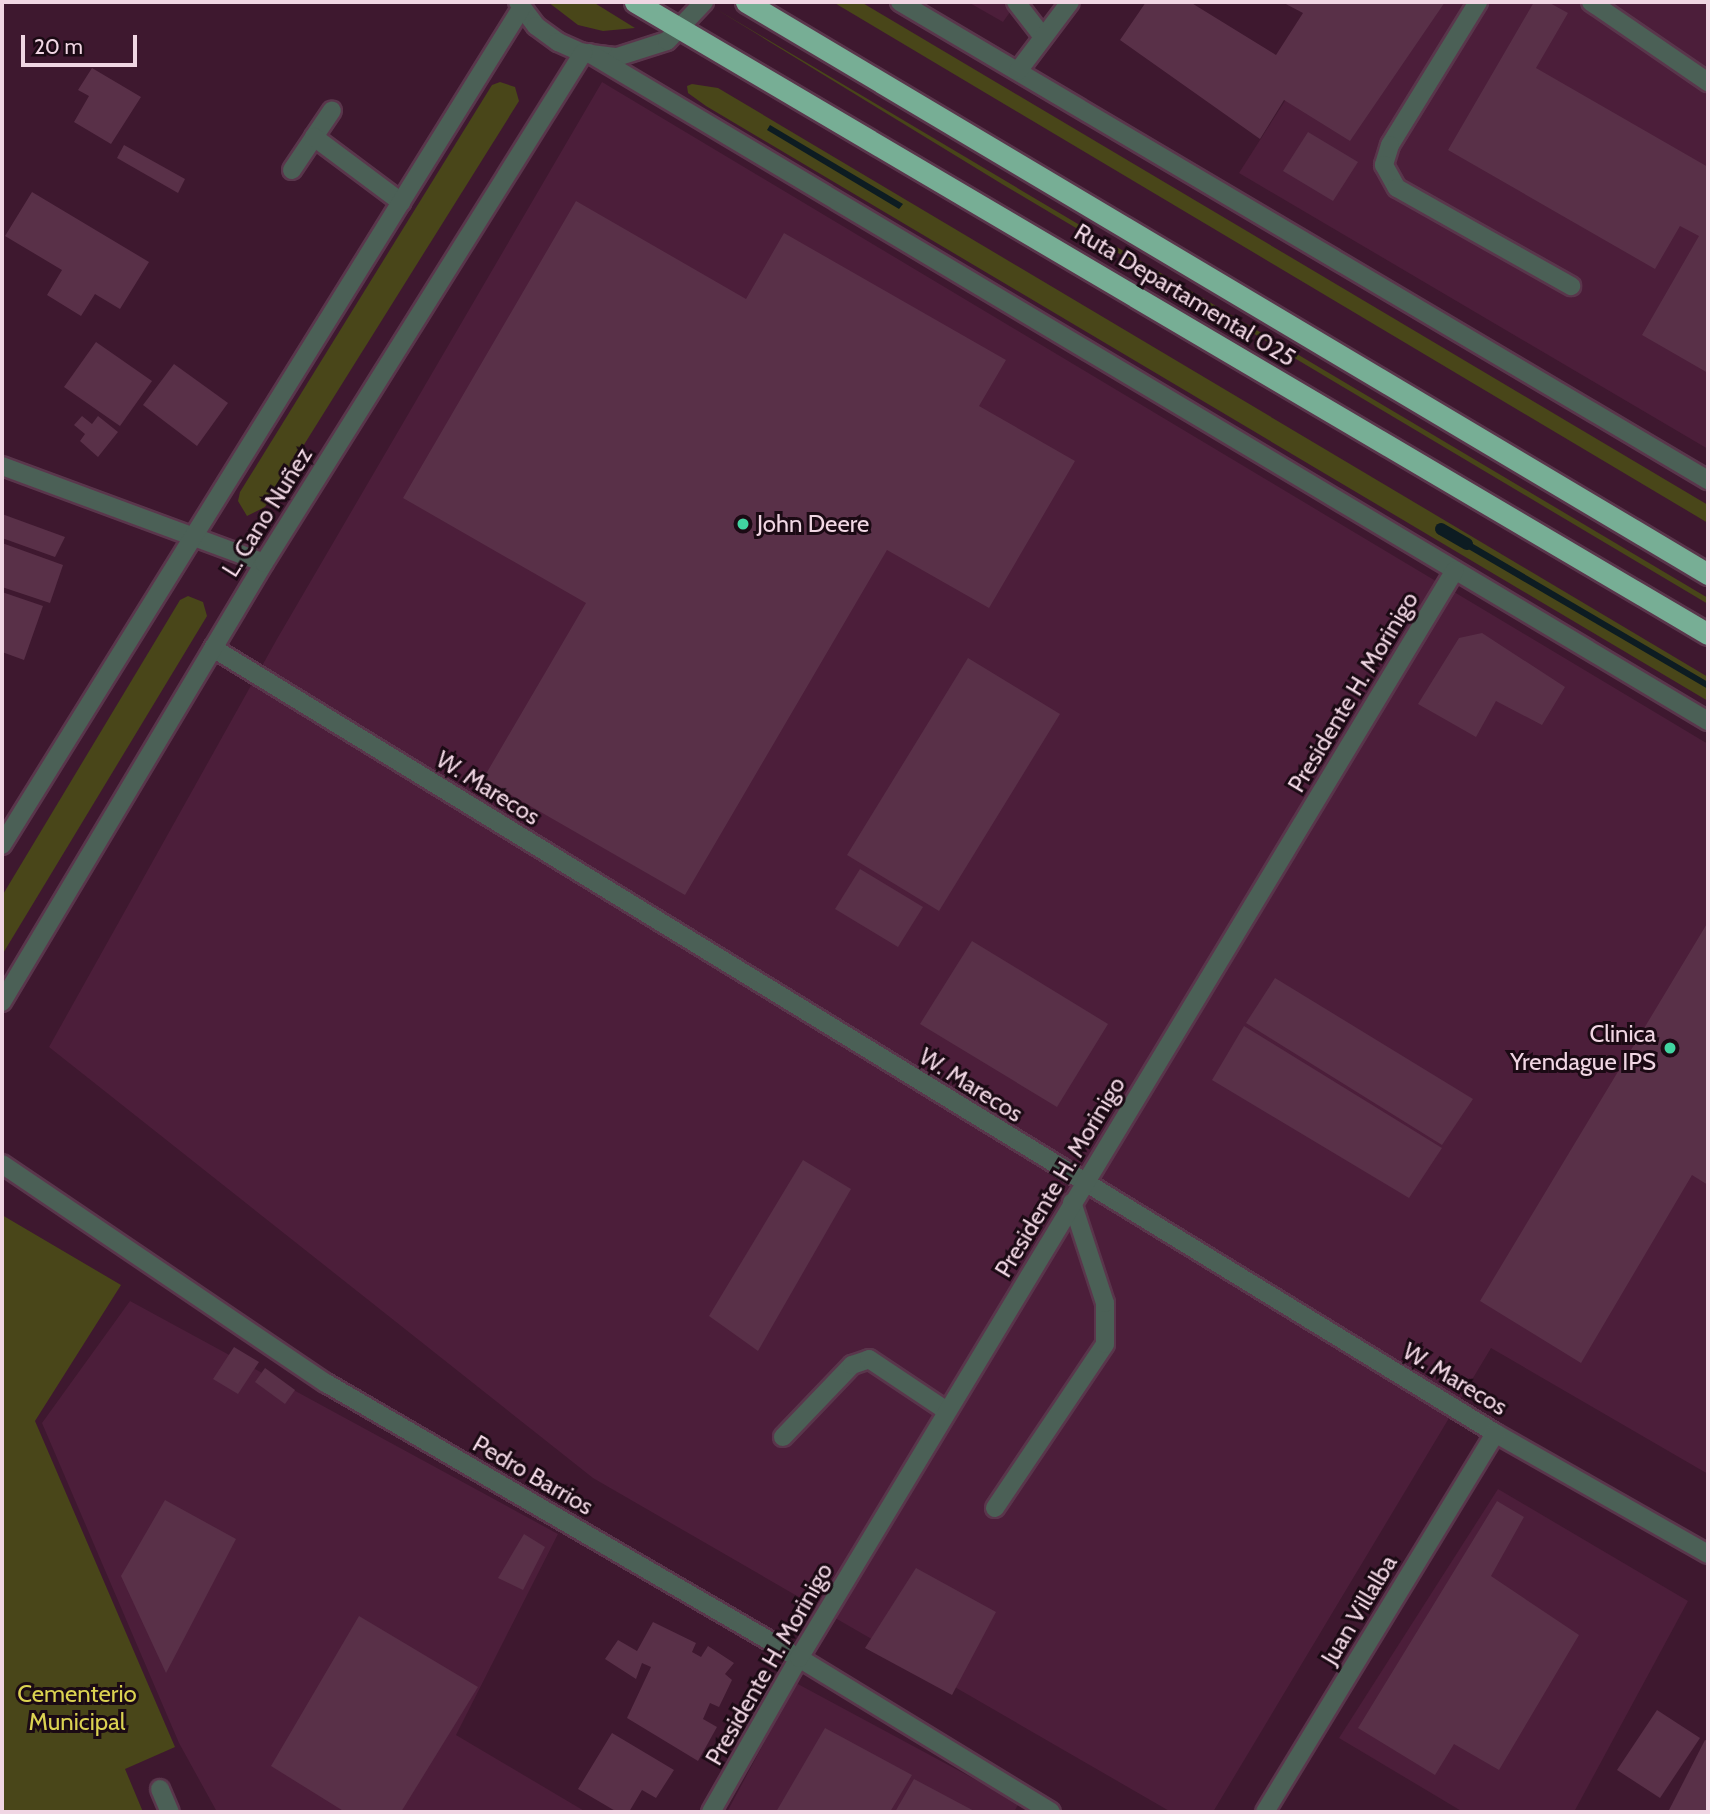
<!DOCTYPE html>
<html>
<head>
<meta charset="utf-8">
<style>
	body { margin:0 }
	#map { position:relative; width:1710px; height:1814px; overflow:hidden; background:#3e182f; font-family:Cabin,sans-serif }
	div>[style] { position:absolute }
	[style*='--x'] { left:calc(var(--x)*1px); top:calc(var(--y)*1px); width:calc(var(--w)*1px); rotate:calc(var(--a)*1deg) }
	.built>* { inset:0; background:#4c1e3a }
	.green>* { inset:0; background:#494619 }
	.water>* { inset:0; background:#0d1c22 }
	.stream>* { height:12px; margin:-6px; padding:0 6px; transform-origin:6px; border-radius:6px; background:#0d1c22 }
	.building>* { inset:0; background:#593048 }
	.roads { filter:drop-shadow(2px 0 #5a364c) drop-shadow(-2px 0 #5a364c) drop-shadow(0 2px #5a364c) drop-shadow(0 -2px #5a364c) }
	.minor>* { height:18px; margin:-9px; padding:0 9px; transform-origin:9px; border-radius:9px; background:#4b6056 }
	.highway>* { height:21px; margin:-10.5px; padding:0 10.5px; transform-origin:10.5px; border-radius:10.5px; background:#77ae95 }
	.dots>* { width:19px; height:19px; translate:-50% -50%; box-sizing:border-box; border:4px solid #1b0a14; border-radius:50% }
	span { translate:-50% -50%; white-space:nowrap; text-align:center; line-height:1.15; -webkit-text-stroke:6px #1b0a14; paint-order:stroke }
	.street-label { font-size:24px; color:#f0d6e3 }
	.poi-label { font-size:24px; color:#f0d6e3 }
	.left { translate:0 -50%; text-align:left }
	.right { translate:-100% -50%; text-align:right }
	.park-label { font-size:24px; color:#dbd251 }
	.frame { position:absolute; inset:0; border:4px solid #f0d6e3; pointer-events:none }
	.scale { position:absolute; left:21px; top:35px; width:116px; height:32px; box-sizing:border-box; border:4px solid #f0d6e3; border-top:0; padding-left:9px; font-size:21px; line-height:24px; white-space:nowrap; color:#f0d6e3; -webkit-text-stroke:5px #1b0a14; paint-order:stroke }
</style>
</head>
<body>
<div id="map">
	<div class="built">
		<i style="clip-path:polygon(968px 2px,1017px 2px,1003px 22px)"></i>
		<i style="clip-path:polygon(1348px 2px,1708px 2px,1708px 449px,1239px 173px)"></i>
		<i style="clip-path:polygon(602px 82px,1708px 744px,1708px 1474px,1491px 1348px,1213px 1812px,1171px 1812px,593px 1478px,49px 1047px,277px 639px)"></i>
		<i style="clip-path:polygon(130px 1301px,558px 1534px,456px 1735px,586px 1812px,217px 1812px,179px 1743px,42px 1423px)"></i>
		<i style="clip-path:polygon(1498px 1489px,1688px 1601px,1574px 1812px,1463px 1812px,1339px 1738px)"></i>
		<i style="clip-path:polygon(796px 1683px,1019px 1803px,1014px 1812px,727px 1812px)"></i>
	</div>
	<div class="green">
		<i style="clip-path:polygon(548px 2px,593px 2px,635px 28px,603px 31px,578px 25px)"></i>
		<i style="clip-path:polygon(833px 2px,861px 2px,1708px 505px,1708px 523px)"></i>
		<i style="clip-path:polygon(716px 9px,1708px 598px,1708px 604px,1002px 184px)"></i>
		<i style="clip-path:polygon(500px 82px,515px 87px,519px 101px,265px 507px,247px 516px,238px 501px,240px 492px,492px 85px)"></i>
		<i style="clip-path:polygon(692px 84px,718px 88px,1708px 677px,1708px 701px,706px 106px,688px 93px,687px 86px)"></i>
		<i style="clip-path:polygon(188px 596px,203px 602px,207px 616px,2px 955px,2px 896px,180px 600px)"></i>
		<i style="clip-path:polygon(2px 1215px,121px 1285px,35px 1421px,175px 1747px,125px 1769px,143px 1812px,2px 1812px)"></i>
	</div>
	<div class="water">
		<i style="clip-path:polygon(770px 125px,903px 204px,899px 209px,767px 130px)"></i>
		<i style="clip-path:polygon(1456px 534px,1708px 682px,1708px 689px,1453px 540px)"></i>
	</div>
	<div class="stream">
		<i style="--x:1441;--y:529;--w:30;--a:30"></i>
	</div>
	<div class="building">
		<i style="clip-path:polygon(1146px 2px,1190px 2px,1276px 55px,1303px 13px,1282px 2px,1445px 2px,1350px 141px,1284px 100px,1260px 139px,1120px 40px)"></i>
		<i style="clip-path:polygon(1534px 2px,1548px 2px,1568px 13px,1536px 68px,1708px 167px,1708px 373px,1642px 335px,1699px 236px,1680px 226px,1655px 269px,1448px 150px)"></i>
		<i style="clip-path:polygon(92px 68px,141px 97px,111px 144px,74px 122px,89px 96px,78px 90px)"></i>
		<i style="clip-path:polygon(1308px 132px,1358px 162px,1333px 201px,1283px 171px)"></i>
		<i style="clip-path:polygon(124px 145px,185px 179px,178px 193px,117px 158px)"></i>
		<i style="clip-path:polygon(32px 192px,149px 262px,120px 309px,95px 294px,81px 316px,47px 295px,62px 270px,5px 236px)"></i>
		<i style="clip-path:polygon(576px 201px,746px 299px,784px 233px,1006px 360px,979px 406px,1075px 461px,989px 608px,887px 550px,685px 895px,483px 779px,586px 603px,403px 498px)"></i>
		<i style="clip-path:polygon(96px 342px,152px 381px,120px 426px,64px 387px)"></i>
		<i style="clip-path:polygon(174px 364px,228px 403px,197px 446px,143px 405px)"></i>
		<i style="clip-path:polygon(82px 416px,92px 424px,98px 416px,118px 432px,98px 457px,80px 441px,85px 434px,74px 425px)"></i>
		<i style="clip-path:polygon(2px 514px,65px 537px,55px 557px,2px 538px)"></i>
		<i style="clip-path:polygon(2px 543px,63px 565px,50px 603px,2px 587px)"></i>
		<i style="clip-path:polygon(2px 592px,43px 606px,24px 660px,2px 652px)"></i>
		<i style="clip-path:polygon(1482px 633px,1565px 687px,1542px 725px,1496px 701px,1476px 737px,1418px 704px,1459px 638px)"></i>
		<i style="clip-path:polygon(968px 658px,1060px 714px,939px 911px,847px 855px)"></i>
		<i style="clip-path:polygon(860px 869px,923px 907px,898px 947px,835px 909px)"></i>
		<i style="clip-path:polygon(1708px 922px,1708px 1185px,1692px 1175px,1581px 1363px,1480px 1301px)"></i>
		<i style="clip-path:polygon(972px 941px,1108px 1024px,1057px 1107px,920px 1024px)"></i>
		<i style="clip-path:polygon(1275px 978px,1473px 1099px,1442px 1145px,1246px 1023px)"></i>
		<i style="clip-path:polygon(1244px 1026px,1442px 1148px,1409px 1198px,1212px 1080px)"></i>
		<i style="clip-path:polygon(803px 1160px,851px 1189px,758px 1351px,709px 1316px)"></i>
		<i style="clip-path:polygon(234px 1347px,259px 1362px,238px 1394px,213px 1379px)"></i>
		<i style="clip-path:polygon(265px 1368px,295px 1390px,285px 1404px,255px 1382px)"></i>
		<i style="clip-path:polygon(165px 1500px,236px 1539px,166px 1673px,121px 1576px)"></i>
		<i style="clip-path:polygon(1497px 1501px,1524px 1517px,1491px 1576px,1579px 1635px,1499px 1770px,1454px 1744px,1435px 1775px,1358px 1728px)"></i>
		<i style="clip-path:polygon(524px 1534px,545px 1547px,523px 1590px,498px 1578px)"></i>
		<i style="clip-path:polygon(916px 1568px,996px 1612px,952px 1695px,865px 1648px)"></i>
		<i style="clip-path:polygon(359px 1616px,478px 1687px,401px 1812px,345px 1812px,271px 1766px)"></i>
		<i style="clip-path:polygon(653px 1622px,696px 1643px,692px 1652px,701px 1657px,708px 1646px,734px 1663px,725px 1674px,732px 1680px,719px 1707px,710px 1703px,703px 1719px,717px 1727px,698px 1761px,627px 1718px,651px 1667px,642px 1663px,636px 1679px,605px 1659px,618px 1640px,637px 1651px)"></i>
		<i style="clip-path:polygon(1657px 1710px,1700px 1738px,1660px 1798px,1617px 1770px)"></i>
		<i style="clip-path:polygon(825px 1728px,912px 1775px,890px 1812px,776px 1812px)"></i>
		<i style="clip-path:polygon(612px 1733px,674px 1770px,656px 1798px,642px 1790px,629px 1812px,617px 1812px,578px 1789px)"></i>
		<i style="clip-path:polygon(1705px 1740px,1708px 1741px,1708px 1812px,1668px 1812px)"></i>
		<i style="clip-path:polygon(914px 1779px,976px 1812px,895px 1812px)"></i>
	</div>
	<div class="roads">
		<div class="minor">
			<i style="--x:518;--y:2;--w:30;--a:53"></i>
			<i style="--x:536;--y:26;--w:27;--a:36"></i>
			<i style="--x:558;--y:42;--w:27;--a:24"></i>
			<i style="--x:583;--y:53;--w:34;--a:7"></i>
			<i style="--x:617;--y:57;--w:52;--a:-17.7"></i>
			<i style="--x:667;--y:41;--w:54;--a:-46.5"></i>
			<i style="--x:900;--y:2;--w:939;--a:30.61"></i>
			<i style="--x:1016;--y:2;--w:44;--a:52.4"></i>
			<i style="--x:1478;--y:2;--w:168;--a:121.6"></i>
			<i style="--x:1390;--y:145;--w:21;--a:107"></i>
			<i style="--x:1384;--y:165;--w:26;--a:61"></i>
			<i style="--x:1397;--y:188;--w:200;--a:29.4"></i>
			<i style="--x:1591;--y:2;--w:142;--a:34.4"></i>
			<i style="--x:589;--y:53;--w:1303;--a:30.84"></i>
			<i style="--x:1018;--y:71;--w:86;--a:-53"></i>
			<i style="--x:314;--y:137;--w:32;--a:-56"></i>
			<i style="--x:292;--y:170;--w:40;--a:-56"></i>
			<i style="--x:314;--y:137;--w:109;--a:36.8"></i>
			<i style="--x:2;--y:466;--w:279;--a:20.3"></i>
			<i style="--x:213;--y:648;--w:1503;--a:31.48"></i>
			<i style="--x:1495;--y:1433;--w:245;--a:29.6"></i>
			<i style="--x:2;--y:845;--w:986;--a:-58.18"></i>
			<i style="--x:2;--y:1002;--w:511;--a:-59.17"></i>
			<i style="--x:264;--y:563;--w:602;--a:-57.97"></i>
			<i style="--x:2;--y:1164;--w:391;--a:34.1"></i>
			<i style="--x:326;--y:1383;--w:547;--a:30.17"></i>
			<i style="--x:799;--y:1658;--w:295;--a:31.4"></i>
			<i style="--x:783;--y:1437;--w:100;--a:-46.2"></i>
			<i style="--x:852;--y:1365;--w:18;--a:-19"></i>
			<i style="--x:869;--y:1359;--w:94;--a:33.7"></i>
			<i style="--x:995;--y:1508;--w:197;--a:-56.1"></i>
			<i style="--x:1105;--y:1344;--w:41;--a:-90"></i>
			<i style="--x:1105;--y:1303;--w:106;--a:-108.1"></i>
			<i style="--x:160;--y:1789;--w:25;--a:67"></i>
			<i style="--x:711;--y:1812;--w:177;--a:-60.3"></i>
			<i style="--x:799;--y:1658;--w:1270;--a:-58.91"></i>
			<i style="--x:1265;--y:1812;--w:443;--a:-58.7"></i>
		</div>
		<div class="highway">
			<i style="--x:635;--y:2;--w:1245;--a:30.5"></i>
			<i style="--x:746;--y:2;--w:1119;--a:30.74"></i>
		</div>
	</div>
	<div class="dots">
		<i style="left:743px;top:524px;background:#41d4a1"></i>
		<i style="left:1670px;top:1048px;background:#41d4a1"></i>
	</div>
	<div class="street-label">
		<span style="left:1185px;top:295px;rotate:31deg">Ruta Departamental 025</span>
		<span style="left:267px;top:512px;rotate:-58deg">L. Cano Nuñez</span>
		<span style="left:1353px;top:692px;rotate:-59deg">Presidente H. Morinigo</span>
		<span style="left:488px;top:788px;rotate:32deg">W. Marecos</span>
		<span style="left:971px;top:1085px;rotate:32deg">W. Marecos</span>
		<span style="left:1060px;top:1177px;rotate:-59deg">Presidente H. Morinigo</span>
		<span style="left:1455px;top:1379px;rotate:31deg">W. Marecos</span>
		<span style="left:533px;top:1475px;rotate:30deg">Pedro Barrios</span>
		<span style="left:1359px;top:1610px;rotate:-59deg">Juan Villalba</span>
		<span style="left:769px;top:1664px;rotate:-60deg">Presidente H. Morinigo</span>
	</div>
	<div class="poi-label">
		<span class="left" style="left:757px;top:524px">John Deere</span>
		<span class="right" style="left:1656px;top:1048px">Clinica<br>Yrendague IPS</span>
	</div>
	<div class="park-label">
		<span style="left:77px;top:1708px">Cementerio<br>Municipal</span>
	</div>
	<div class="frame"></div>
	<div class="scale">20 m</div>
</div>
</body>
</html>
